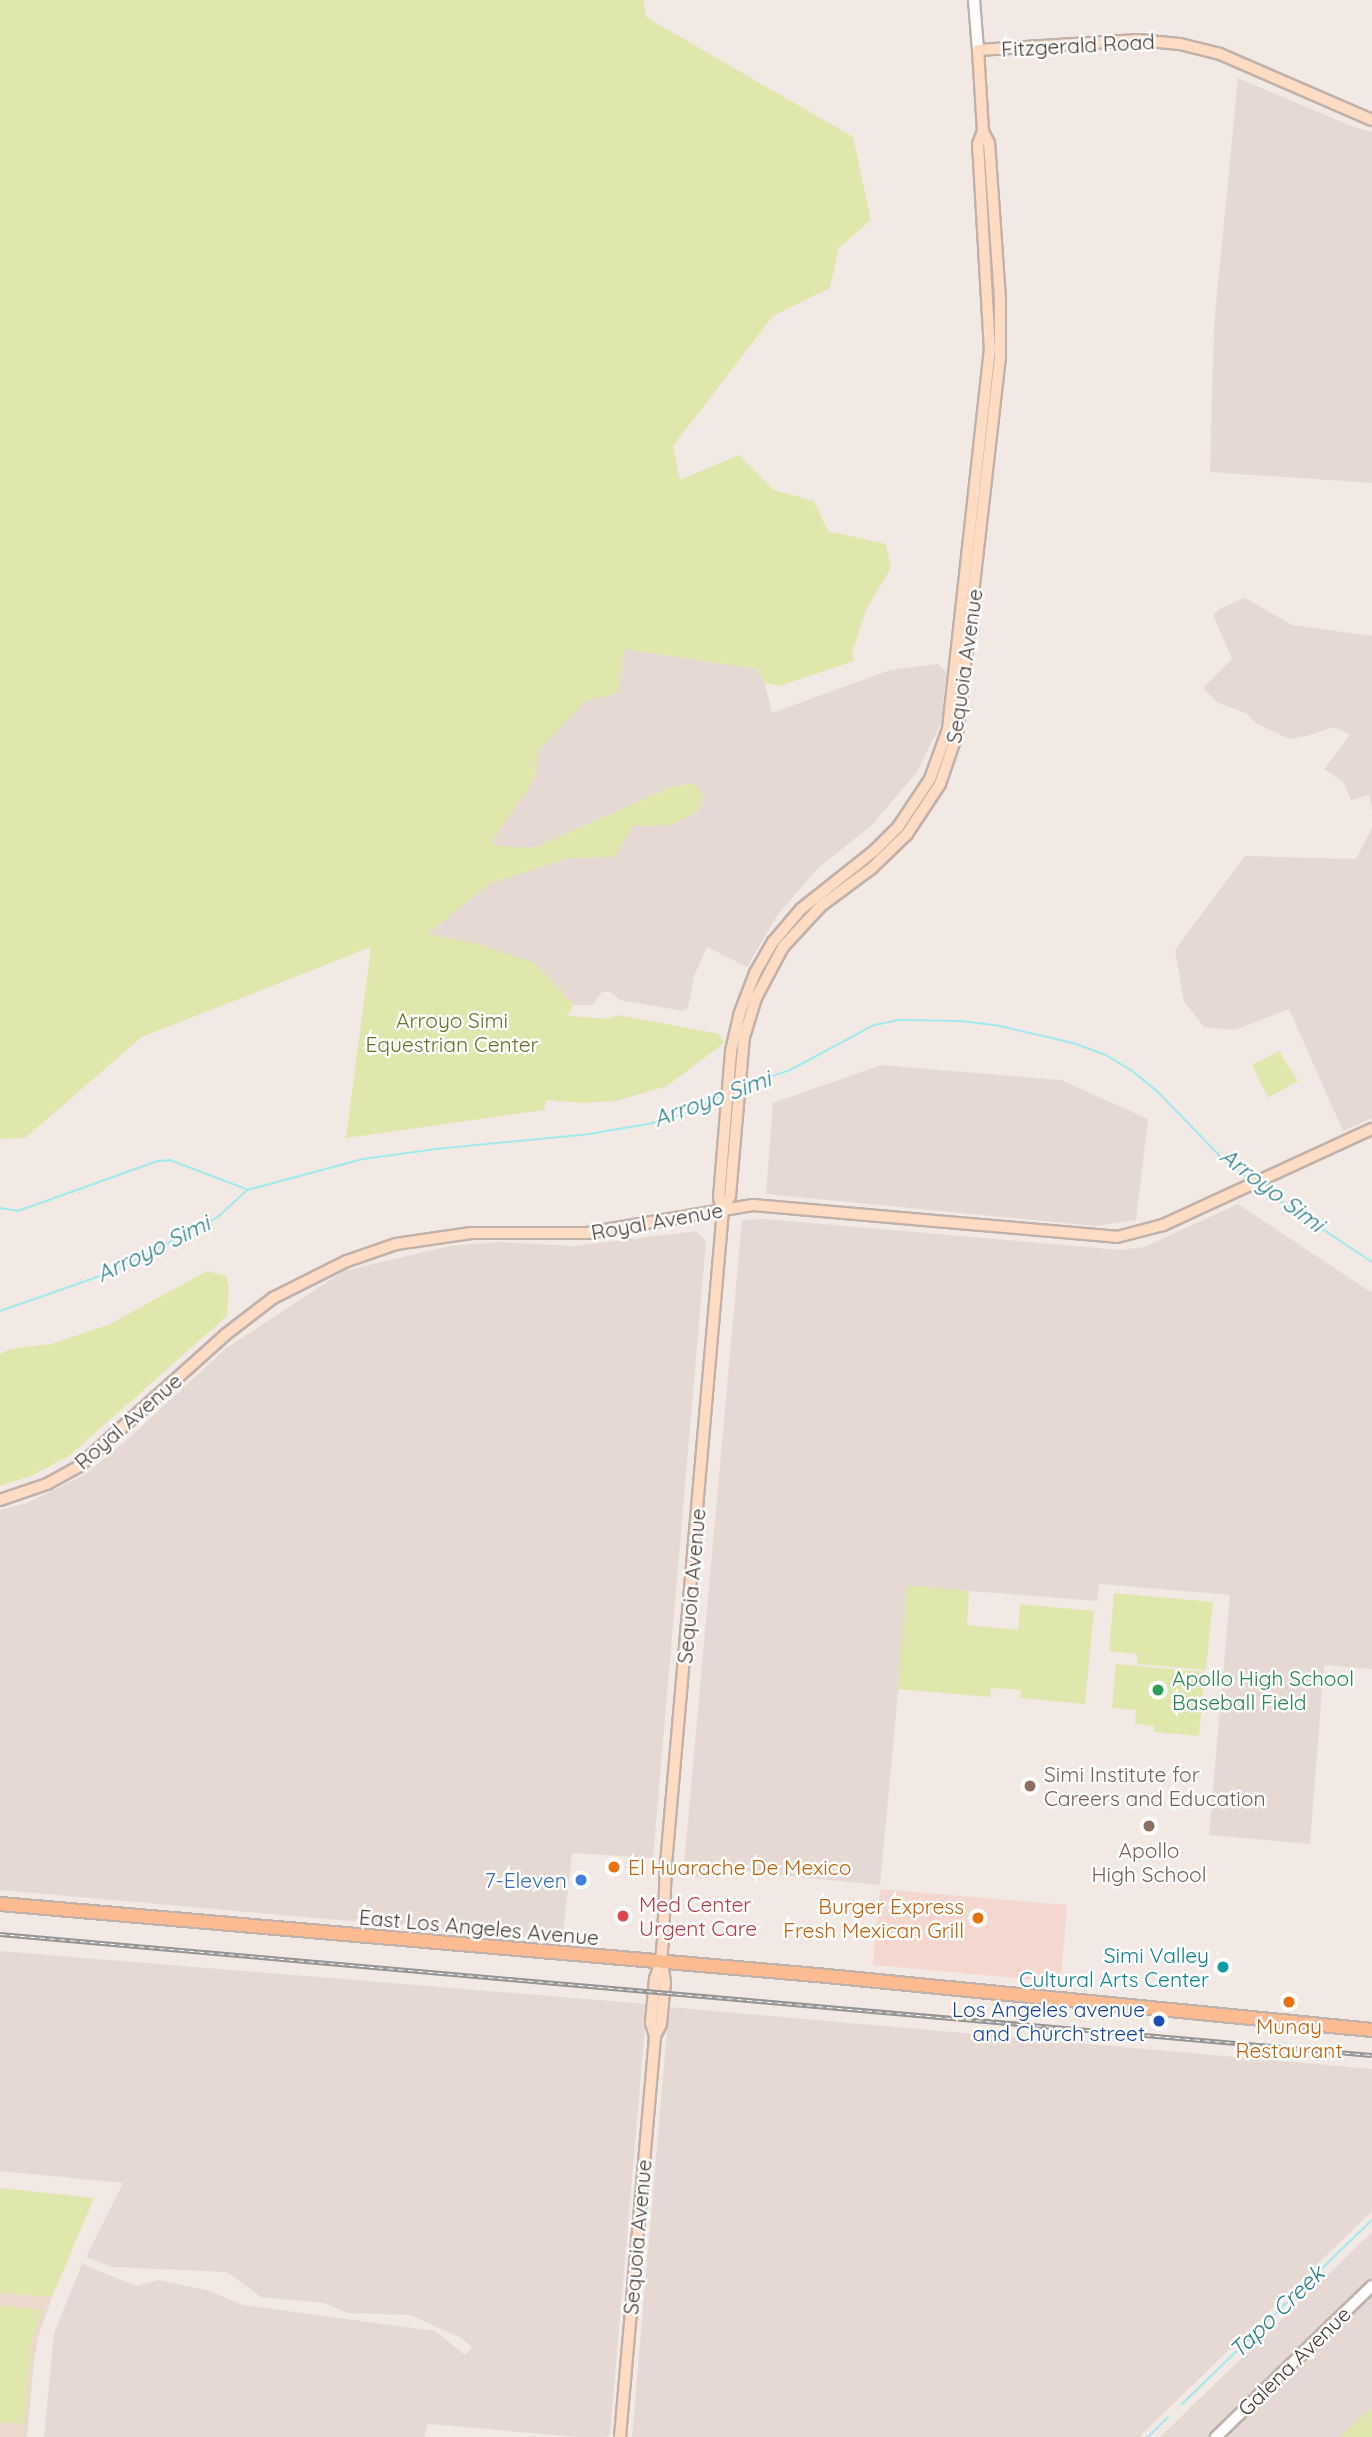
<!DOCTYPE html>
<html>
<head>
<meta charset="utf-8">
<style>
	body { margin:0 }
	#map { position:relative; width:1372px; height:2437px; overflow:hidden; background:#f2e9e4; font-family:Quicksand,sans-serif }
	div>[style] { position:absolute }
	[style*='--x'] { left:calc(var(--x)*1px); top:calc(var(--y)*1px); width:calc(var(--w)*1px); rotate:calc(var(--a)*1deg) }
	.residential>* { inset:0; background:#e6d9d3 }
	.commercial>* { inset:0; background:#f4d8cf }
	.education>* { inset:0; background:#ebd9ce }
	.green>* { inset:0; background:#e0e7ad }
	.stream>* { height:2px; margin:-1px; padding:0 1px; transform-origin:1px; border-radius:1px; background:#a0eaef }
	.roads { filter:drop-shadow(2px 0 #c0b2aa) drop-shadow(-2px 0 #c0b2aa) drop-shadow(0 2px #c0b2aa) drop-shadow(0 -2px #c0b2aa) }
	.tertiary>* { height:10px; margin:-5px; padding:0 5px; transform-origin:5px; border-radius:5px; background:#fff }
	.secondary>* { height:10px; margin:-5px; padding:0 5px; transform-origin:5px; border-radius:5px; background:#fedbc3 }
	.primary>* { height:12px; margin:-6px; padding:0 6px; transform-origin:6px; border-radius:6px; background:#fdbb92 }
	.rail>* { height:4.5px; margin-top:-2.25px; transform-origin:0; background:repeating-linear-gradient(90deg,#fff 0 5px,#949494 0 10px); box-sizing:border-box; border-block:2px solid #949494 }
	.dots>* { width:19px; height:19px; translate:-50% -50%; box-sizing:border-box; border:4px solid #fff; border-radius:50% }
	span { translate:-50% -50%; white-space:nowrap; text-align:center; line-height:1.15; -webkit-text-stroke:5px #fff; paint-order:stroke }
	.street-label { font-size:21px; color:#443934 }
	.park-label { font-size:21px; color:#607528 }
	.leisure-label { font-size:21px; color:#27864d }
	.left { translate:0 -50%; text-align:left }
	.education-label { font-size:21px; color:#785e54 }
	.food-label { font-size:21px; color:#c56008 }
	.right { translate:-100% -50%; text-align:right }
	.shop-label { font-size:21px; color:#366cbe }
	.health-label { font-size:21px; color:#be3a42 }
	.culture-label { font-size:21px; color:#0d838f }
	.transit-label { font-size:21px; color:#164399 }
	.water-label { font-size:23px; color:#287f88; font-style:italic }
</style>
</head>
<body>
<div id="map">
	<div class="residential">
		<i style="clip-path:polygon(1238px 78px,1351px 126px,1372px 132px,1372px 483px,1210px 472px,1214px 325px)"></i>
		<i style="clip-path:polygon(1245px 598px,1292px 625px,1372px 636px,1372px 810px,1369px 795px,1351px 800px,1343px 782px,1324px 769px,1350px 735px,1334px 727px,1307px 736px,1289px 739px,1256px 723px,1246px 713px,1218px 703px,1203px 688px,1232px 659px,1213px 615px,1219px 609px)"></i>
		<i style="clip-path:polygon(624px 649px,757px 669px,765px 683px,772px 713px,890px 670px,938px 664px,946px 672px,942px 721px,917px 772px,872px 825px,818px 868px,776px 917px,747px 967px,707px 947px,694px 976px,688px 1008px,683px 1011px,620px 1000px,609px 991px,602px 992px,592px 1005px,574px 1005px,535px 963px,426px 934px,491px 883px,570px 858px,615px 857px,633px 826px,672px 825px,704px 796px,694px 783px,669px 788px,534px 848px,496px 846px,492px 841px,535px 778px,537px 751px,586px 701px,618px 692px)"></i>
		<i style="clip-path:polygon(1372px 828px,1372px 1118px,1343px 1131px,1289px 1009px,1235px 1030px,1204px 1027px,1184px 1001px,1175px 950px,1245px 856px,1356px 859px)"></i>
		<i style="clip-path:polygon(881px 1065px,1061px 1080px,1148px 1119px,1136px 1220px,1095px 1226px,766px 1194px,773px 1103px)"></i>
		<i style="clip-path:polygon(1238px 1204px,1372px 1293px,1372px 1669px,1324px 1665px,1310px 1844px,1209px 1835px,1230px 1595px,1099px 1584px,1097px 1601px,908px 1586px,880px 1885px,707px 1868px,705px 1878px,683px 1876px,742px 1220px,765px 1219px,1120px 1250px,1144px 1247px)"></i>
		<i style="clip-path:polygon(697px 1231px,706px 1242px,653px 1858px,572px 1853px,562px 1940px,0 1890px,0 1510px,27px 1503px,84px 1475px,126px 1441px,225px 1349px,344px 1271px,449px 1246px,500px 1242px,574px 1246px)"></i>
		<i style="clip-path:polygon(0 1951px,647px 2004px,610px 2434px,606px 2437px,579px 2437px,428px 2424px,424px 2437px,44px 2437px,54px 2333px,82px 2264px,136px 2286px,158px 2280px,207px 2290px,243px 2305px,435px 2331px,465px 2355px,472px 2347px,461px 2338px,410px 2315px,348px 2313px,324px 2303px,261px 2297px,227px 2272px,112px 2267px,86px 2257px,123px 2183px,0 2171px)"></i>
		<i style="clip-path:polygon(669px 2007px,1372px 2069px,1372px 2211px,1139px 2437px,632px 2437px)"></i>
		<i style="clip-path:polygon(1372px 2232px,1372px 2411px,1345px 2437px,1160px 2437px)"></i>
	</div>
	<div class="commercial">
		<i style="clip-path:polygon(880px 1889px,1067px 1905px,1061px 1978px,1058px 1982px,873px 1965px)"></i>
	</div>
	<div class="education">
		<i style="clip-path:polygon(0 2293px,52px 2297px,39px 2334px,34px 2361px,27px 2437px,0 2437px)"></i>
	</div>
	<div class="green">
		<i style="clip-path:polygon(0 0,643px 0,646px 17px,853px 137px,871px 220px,839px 248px,830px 288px,773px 316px,673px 446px,680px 480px,739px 455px,774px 490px,814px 501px,828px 531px,886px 544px,891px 568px,867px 608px,852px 653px,854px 661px,779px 686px,765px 683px,757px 669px,624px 649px,618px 693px,586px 701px,538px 751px,535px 778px,492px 841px,497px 846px,534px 848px,669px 788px,694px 783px,704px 796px,699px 810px,672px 825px,633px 826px,615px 857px,570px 858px,491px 883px,427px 934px,475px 943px,535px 963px,574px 1005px,567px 1016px,608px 1019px,618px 1015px,719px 1034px,724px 1043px,667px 1086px,616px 1101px,584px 1103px,546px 1100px,544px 1110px,346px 1138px,371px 947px,142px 1037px,25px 1138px,0 1139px)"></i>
		<i style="clip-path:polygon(1279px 1051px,1298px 1081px,1268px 1098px,1252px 1065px)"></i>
		<i style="clip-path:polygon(207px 1271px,226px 1276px,229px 1286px,227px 1316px,69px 1456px,31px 1476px,0 1486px,0 1354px,10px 1349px,51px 1344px,108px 1325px)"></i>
		<i style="clip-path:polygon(907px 1585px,969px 1591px,967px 1625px,1018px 1630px,1020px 1604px,1094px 1611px,1085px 1704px,1020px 1698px,1021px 1690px,991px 1688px,990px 1697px,898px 1689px)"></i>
		<i style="clip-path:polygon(1114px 1593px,1213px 1602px,1206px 1670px,1137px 1664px,1137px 1654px,1109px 1651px)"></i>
		<i style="clip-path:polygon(1116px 1664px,1205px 1672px,1199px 1736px,1154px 1732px,1154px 1726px,1135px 1724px,1136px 1710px,1112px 1708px)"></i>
		<i style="clip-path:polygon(0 2188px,94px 2198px,52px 2297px,0 2293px)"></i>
		<i style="clip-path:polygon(0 2305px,42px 2310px,31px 2344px,24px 2424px,0 2422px)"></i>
		<i style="clip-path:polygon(1372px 2407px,1372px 2437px,1340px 2437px)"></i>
	</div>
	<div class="stream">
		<i style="--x:744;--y:1086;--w:49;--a:-19.2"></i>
		<i style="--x:790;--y:1070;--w:95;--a:-28.2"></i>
		<i style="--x:874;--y:1025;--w:26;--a:-11"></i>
		<i style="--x:900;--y:1020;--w:61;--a:0.9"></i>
		<i style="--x:961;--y:1021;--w:39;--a:7"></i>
		<i style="--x:1000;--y:1026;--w:75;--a:13.1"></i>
		<i style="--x:1073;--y:1043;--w:33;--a:20"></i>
		<i style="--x:1104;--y:1054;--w:31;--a:31"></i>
		<i style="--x:1131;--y:1070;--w:32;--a:39"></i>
		<i style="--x:1156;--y:1090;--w:93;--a:45.9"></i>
		<i style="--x:1221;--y:1157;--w:36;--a:38"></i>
		<i style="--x:1259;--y:1187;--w:136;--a:33.6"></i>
		<i style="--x:0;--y:1208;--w:18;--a:9"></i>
		<i style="--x:18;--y:1211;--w:149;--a:-19.7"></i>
		<i style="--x:158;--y:1161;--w:12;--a:-5"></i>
		<i style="--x:170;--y:1160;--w:81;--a:20.9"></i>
		<i style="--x:0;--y:1311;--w:121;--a:-19.3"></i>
		<i style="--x:114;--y:1271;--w:117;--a:-27.4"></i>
		<i style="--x:218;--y:1217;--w:40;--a:-43"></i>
		<i style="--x:247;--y:1190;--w:120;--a:-15"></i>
		<i style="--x:363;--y:1159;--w:74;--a:-7.8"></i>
		<i style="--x:436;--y:1149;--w:154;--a:-5.6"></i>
		<i style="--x:589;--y:1134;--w:65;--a:-9.8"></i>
		<i style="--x:653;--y:1123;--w:34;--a:-17"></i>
		<i style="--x:685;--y:1113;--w:42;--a:-25.3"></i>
		<i style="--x:1182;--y:2404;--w:264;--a:-44.1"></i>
		<i style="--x:1148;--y:2437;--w:28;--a:-45"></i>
	</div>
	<div class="roads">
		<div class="tertiary">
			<i style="--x:974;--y:0;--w:50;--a:85.4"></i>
			<i style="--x:1216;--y:2437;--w:217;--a:-44.1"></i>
		</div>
		<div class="secondary">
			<i style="--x:723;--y:1210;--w:13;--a:-108"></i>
			<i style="--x:719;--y:1198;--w:147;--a:-85.3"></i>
			<i style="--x:731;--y:1051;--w:37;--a:-77"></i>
			<i style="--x:739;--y:1015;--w:45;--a:-69.1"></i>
			<i style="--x:755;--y:973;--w:36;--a:-60"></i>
			<i style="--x:773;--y:942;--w:43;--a:-49.7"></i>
			<i style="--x:801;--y:909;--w:93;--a:-38.5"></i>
			<i style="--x:874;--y:851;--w:34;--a:-45"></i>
			<i style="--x:898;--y:827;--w:58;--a:-56.3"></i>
			<i style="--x:930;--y:779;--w:53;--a:-70.2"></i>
			<i style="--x:948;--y:729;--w:380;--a:-83.7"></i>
			<i style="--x:990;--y:351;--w:207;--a:-93.3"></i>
			<i style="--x:978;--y:144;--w:14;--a:-69"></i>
			<i style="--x:983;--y:131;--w:81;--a:-93.5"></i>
			<i style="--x:978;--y:50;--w:160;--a:-3.6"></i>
			<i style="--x:1138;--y:40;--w:42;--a:5.4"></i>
			<i style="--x:1180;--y:44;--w:41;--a:14"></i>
			<i style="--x:1220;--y:54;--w:166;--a:23.5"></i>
			<i style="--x:0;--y:1500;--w:50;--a:-18.8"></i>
			<i style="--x:47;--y:1484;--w:35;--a:-29"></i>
			<i style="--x:78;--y:1467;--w:198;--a:-41.9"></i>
			<i style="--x:225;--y:1335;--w:61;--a:-37.6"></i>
			<i style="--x:273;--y:1298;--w:83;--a:-26.6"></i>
			<i style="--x:347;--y:1261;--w:52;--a:-19.1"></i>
			<i style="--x:396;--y:1244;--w:76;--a:-8.3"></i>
			<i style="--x:471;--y:1233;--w:116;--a:0"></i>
			<i style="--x:587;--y:1233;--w:168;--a:-9.6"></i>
			<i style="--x:753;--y:1205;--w:365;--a:5"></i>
			<i style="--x:1117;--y:1237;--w:48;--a:-14.6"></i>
			<i style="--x:1163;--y:1225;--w:230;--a:-24.7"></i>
			<i style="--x:655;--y:2036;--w:13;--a:-63"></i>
			<i style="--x:661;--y:2024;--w:42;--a:-84.6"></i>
			<i style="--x:665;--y:1982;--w:18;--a:-99"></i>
			<i style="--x:620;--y:2437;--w:403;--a:-85"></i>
			<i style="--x:655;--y:2036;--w:14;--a:-107"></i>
			<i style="--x:651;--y:2023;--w:44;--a:-84.8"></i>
			<i style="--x:655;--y:1979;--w:18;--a:-71"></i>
			<i style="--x:661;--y:1962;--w:21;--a:-85"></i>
			<i style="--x:663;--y:1941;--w:77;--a:-87.8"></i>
			<i style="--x:666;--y:1864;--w:656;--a:-85.02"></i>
			<i style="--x:723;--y:1210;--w:16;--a:-63"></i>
			<i style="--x:730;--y:1196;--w:160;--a:-85"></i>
			<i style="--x:744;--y:1037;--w:41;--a:-72.9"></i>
			<i style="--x:756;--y:998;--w:58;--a:-62.1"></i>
			<i style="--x:783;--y:947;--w:56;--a:-47.2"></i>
			<i style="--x:821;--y:906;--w:64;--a:-36.7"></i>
			<i style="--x:872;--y:868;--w:49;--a:-44.2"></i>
			<i style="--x:907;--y:834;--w:60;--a:-56.6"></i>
			<i style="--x:940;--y:784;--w:53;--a:-71.2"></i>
			<i style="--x:957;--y:734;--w:378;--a:-83.5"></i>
			<i style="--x:1000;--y:358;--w:59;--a:-90"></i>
			<i style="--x:1000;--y:299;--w:156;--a:-94"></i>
			<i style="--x:989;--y:143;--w:13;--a:-117"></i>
		</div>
		<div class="primary">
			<i style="--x:0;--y:1904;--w:820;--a:4.97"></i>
			<i style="--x:817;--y:1975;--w:558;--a:5.66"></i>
		</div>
	</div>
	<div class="rail">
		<i style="--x:0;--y:1934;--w:1377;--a:5.04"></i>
	</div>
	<div class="dots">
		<i style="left:1158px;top:1690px;background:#2e9e5b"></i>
		<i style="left:1030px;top:1786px;background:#8d6e63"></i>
		<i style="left:1149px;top:1826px;background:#8d6e63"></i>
		<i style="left:614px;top:1867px;background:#e8710a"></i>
		<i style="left:581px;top:1880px;background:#3f7fe0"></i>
		<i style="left:623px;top:1916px;background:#e0444e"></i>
		<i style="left:978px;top:1918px;background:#e8710a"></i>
		<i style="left:1223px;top:1967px;background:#0f9aa8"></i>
		<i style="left:1289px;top:2002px;background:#e8710a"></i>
		<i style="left:1159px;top:2021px;background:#1a4fb4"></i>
	</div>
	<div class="street-label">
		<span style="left:1078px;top:45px;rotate:-3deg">Fitzgerald Road</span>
		<span style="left:964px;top:666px;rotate:-82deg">Sequoia Avenue</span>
		<span style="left:657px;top:1221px;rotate:-10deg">Royal Avenue</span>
		<span style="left:128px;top:1421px;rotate:-41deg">Royal Avenue</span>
		<span style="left:691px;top:1586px;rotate:-85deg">Sequoia Avenue</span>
		<span style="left:479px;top:1927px;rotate:5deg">East Los Angeles Avenue</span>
		<span style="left:637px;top:2237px;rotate:-85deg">Sequoia Avenue</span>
		<span style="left:1294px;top:2361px;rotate:-44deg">Galena Avenue</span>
	</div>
	<div class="park-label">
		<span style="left:452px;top:1032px">Arroyo Simi<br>Equestrian Center</span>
	</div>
	<div class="leisure-label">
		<span class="left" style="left:1172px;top:1690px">Apollo High School<br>Baseball Field</span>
	</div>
	<div class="education-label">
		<span class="left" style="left:1044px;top:1786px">Simi Institute for<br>Careers and Education</span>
		<span style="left:1149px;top:1862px">Apollo<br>High School</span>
	</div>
	<div class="food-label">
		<span class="left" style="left:628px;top:1867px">El Huarache De Mexico</span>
		<span class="right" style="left:964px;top:1918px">Burger Express<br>Fresh Mexican Grill</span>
		<span style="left:1289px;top:2038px">Munay<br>Restaurant</span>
	</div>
	<div class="shop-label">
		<span class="right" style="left:567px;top:1880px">7-Eleven</span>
	</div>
	<div class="health-label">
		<span class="left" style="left:639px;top:1916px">Med Center<br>Urgent Care</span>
	</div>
	<div class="culture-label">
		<span class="right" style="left:1209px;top:1967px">Simi Valley<br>Cultural Arts Center</span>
	</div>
	<div class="transit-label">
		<span class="right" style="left:1145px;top:2021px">Los Angeles avenue<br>and Church street</span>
	</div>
	<div class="water-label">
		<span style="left:712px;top:1099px;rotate:-20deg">Arroyo Simi</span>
		<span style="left:1272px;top:1190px;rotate:37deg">Arroyo Simi</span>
		<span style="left:153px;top:1249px;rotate:-26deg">Arroyo Simi</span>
		<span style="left:1277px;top:2312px;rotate:-44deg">Tapo Creek</span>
	</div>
</div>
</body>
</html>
